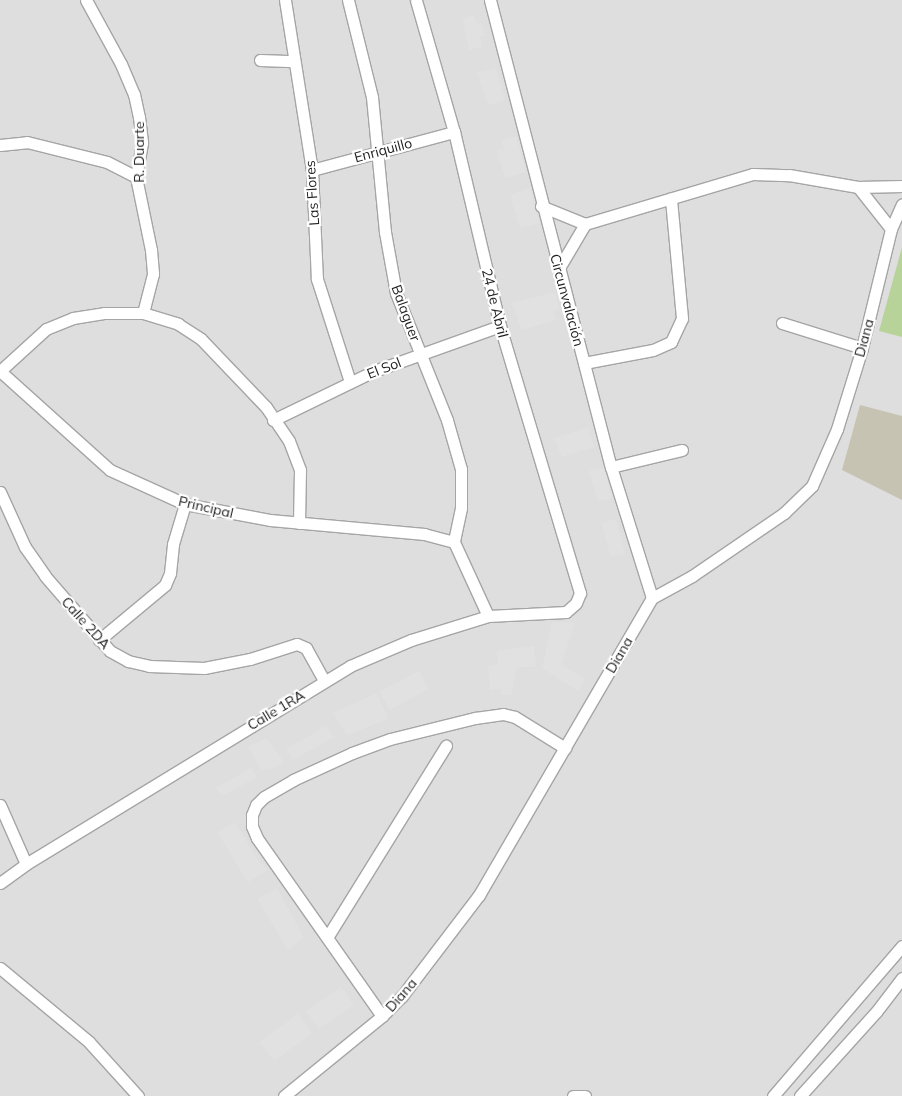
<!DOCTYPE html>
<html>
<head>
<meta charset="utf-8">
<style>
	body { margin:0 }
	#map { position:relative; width:902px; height:1096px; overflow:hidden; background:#f2ece7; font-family:Mulish,sans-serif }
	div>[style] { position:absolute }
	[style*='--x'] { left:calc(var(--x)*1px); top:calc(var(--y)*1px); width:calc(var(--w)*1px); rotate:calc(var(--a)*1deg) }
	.residential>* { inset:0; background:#dfdede }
	.construction>* { inset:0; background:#c7c3b2 }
	.forest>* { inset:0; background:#b7d39a }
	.parking>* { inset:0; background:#e1e1e1 }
	.roads { filter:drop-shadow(1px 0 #a5a5a5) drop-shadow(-1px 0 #a5a5a5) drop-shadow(0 1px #a5a5a5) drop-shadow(0 -1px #a5a5a5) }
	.street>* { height:11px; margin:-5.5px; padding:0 5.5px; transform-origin:5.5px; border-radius:5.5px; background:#fff }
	span { translate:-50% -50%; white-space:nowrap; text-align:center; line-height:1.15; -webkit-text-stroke:4.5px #fff; paint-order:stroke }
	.street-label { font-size:14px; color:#212121 }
</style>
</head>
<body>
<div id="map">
	<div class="residential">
		<i style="clip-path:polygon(0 0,902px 0,902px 1096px,0 1096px)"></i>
	</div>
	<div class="construction">
		<i style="clip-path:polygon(860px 405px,902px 416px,902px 500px,842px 470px)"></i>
	</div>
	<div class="forest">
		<i style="clip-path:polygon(902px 247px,902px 337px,879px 331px)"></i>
	</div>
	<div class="parking">
		<i style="clip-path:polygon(474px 15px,477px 24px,481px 23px,485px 35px,480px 36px,482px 47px,469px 50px,462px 18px)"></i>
		<i style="clip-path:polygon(496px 68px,505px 101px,488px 105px,477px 72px)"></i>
		<i style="clip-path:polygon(516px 136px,526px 172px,505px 178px,497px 151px,504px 149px,502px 140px)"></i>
		<i style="clip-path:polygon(530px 188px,540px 223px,520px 228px,510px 195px)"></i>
		<i style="clip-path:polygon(555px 292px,560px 309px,553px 311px,556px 320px,521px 330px,512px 303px)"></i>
		<i style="clip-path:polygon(588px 428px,594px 447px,562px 457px,554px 438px)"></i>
		<i style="clip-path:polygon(604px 468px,612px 498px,598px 501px,589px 471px)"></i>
		<i style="clip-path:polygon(616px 519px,625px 554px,611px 557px,601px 523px)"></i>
		<i style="clip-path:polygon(552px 622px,575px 623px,561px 665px,585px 679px,578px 691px,542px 668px)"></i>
		<i style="clip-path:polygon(534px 646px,536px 667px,517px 667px,511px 695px,502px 695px,501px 689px,490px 690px,488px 666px,498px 664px,497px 651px)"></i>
		<i style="clip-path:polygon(419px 671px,428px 689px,390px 710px,379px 692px)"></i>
		<i style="clip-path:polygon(377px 693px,388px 719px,347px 735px,333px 713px)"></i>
		<i style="clip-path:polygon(326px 726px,334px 737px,293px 760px,286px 749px)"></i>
		<i style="clip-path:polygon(266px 738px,284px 762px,274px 768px,262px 770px,248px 747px)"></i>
		<i style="clip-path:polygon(251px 768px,257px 777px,222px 796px,216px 788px)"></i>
		<i style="clip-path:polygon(235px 822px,259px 861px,268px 870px,248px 882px,217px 832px)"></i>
		<i style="clip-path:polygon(277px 888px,304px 938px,288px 950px,257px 899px)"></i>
		<i style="clip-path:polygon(341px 987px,354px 1005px,319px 1029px,306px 1011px)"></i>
		<i style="clip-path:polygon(298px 1014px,312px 1034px,274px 1061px,259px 1042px)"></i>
	</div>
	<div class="roads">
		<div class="street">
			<i style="--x:86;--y:0;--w:73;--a:61.3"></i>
			<i style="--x:121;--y:64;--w:33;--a:67"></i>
			<i style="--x:134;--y:94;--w:24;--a:78"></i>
			<i style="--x:139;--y:117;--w:26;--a:83"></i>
			<i style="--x:142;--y:143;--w:35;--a:100"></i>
			<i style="--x:136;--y:177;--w:75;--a:78.4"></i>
			<i style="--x:151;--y:250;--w:24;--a:85"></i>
			<i style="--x:153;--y:274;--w:40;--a:104.4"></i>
			<i style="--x:285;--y:0;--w:172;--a:81"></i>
			<i style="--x:312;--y:170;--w:109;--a:87.4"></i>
			<i style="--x:317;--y:279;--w:108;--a:72.2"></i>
			<i style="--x:348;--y:0;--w:100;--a:76.1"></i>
			<i style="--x:372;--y:97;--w:136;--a:84.5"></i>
			<i style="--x:385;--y:232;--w:62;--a:79.8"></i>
			<i style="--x:396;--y:293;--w:137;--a:68.1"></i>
			<i style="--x:447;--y:420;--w:51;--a:74.1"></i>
			<i style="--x:461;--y:469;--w:39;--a:90"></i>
			<i style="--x:461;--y:508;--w:35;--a:102"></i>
			<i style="--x:454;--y:542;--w:81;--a:65.3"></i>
			<i style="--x:490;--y:0;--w:482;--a:75.5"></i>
			<i style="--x:611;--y:467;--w:137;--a:72.6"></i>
			<i style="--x:260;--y:60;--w:34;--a:2"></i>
			<i style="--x:0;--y:145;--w:27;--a:-6"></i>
			<i style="--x:27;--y:142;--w:82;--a:14"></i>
			<i style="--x:107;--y:162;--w:33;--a:27"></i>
			<i style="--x:312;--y:170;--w:147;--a:-15"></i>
			<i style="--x:858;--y:187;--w:53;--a:51.8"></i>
			<i style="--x:541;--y:206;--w:48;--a:22.2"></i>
			<i style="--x:585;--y:224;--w:175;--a:-16.6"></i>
			<i style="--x:753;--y:174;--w:36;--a:2"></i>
			<i style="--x:789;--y:175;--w:70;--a:9.9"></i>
			<i style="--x:858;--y:187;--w:44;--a:-1.3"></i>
			<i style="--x:559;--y:268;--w:51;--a:-59.4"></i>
			<i style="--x:782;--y:323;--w:84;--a:17.4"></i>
			<i style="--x:584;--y:363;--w:70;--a:-10.7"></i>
			<i style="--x:653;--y:350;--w:20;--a:-24"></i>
			<i style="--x:671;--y:342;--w:26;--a:-65"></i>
			<i style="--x:682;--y:318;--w:120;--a:-95.3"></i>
			<i style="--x:0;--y:371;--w:148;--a:42"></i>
			<i style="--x:110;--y:470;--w:82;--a:24.4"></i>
			<i style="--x:185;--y:504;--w:86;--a:10.7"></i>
			<i style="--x:270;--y:520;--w:155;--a:5.2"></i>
			<i style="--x:424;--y:534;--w:31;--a:15"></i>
			<i style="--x:0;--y:371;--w:62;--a:-42.4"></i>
			<i style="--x:46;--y:329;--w:29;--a:-22"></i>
			<i style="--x:73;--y:318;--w:31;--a:-9"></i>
			<i style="--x:104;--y:313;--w:39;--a:0"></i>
			<i style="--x:143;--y:313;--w:37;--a:17"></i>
			<i style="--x:178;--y:324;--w:27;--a:33"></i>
			<i style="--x:201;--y:339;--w:94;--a:46.3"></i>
			<i style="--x:266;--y:407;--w:41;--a:55.9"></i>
			<i style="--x:289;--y:441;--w:31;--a:69"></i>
			<i style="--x:300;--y:470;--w:53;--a:91.1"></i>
			<i style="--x:273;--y:420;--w:112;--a:-25.9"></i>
			<i style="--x:374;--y:371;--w:134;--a:-19.7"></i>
			<i style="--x:611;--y:467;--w:73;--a:-13.5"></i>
			<i style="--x:0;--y:492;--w:60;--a:65.6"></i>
			<i style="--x:25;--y:547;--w:35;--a:55"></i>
			<i style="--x:45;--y:576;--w:99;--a:49.1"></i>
			<i style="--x:110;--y:651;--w:21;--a:29"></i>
			<i style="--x:128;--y:661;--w:22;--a:13"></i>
			<i style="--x:149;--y:666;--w:55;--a:2.1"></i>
			<i style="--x:204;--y:668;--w:47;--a:-11.1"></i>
			<i style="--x:250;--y:659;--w:49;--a:-17.7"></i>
			<i style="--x:297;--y:644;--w:10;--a:24"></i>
			<i style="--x:306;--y:648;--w:37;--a:61"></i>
			<i style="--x:99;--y:640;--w:86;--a:-39.8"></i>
			<i style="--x:165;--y:585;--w:13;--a:-67"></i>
			<i style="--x:170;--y:573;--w:29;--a:-84"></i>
			<i style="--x:173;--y:544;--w:42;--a:-73.3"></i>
			<i style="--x:0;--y:805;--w:64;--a:66.2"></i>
			<i style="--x:0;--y:883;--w:32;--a:-36"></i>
			<i style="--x:26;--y:864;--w:380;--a:-31.4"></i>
			<i style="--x:350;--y:666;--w:66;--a:-23.1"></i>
			<i style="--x:411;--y:640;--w:81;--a:-17.3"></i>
			<i style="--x:488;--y:616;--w:78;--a:-2.9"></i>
			<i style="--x:566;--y:612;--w:13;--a:-42"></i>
			<i style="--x:576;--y:603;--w:11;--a:-68"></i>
			<i style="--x:580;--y:593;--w:279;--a:-106.7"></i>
			<i style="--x:500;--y:326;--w:199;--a:-103.3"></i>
			<i style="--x:454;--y:132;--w:137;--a:-106.1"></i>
			<i style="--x:328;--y:936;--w:224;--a:-58.2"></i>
			<i style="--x:0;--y:968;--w:116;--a:39.7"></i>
			<i style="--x:89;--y:1042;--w:73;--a:47.8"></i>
			<i style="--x:382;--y:1016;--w:218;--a:-125.1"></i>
			<i style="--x:257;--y:838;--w:13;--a:-113"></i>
			<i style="--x:252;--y:826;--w:11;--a:-90"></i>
			<i style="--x:252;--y:815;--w:11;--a:-68"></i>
			<i style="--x:256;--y:805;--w:11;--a:-45"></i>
			<i style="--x:264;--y:797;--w:34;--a:-30"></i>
			<i style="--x:293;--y:780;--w:65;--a:-24.6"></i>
			<i style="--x:352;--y:753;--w:40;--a:-20.2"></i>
			<i style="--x:390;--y:739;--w:88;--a:-13.9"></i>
			<i style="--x:475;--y:718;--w:28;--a:-8"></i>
			<i style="--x:503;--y:714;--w:12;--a:14"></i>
			<i style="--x:515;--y:717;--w:59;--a:31.8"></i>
			<i style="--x:284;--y:1096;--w:127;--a:-39.2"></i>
			<i style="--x:382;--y:1016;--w:28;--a:-45"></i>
			<i style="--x:402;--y:996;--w:127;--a:-52.7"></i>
			<i style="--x:479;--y:895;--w:344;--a:-59.8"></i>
			<i style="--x:652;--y:598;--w:46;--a:-28.8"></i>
			<i style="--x:692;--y:576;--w:112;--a:-34.4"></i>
			<i style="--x:784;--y:513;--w:39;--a:-44"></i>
			<i style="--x:812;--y:486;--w:62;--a:-66.3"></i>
			<i style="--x:837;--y:429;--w:85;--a:-72.8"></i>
			<i style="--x:862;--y:348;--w:122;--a:-76.3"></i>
			<i style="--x:891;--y:229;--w:27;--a:-66"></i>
			<i style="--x:573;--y:1096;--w:12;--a:0"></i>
			<i style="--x:773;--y:1096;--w:198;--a:-49.3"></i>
			<i style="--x:800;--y:1096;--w:113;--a:-47.9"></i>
			<i style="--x:876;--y:1012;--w:43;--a:-52.6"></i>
		</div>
	</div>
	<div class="street-label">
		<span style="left:383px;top:150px;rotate:-15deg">Enriquillo</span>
		<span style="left:139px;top:152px;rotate:-90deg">R. Duarte</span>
		<span style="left:312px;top:193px;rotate:-94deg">Las Flores</span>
		<span style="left:567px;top:300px;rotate:75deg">Circunvalación</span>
		<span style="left:495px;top:303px;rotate:76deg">24 de Abril</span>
		<span style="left:406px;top:313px;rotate:70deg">Balaguer</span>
		<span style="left:864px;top:338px;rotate:-75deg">Diana</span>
		<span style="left:384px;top:368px;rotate:-21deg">El Sol</span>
		<span style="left:206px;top:507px;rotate:13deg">Principal</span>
		<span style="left:86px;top:623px;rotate:48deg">Calle 2DA</span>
		<span style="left:619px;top:655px;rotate:-60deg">Diana</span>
		<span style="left:276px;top:710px;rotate:-31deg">Calle 1RA</span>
		<span style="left:401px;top:995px;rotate:-49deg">Diana</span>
	</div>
</div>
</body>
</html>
